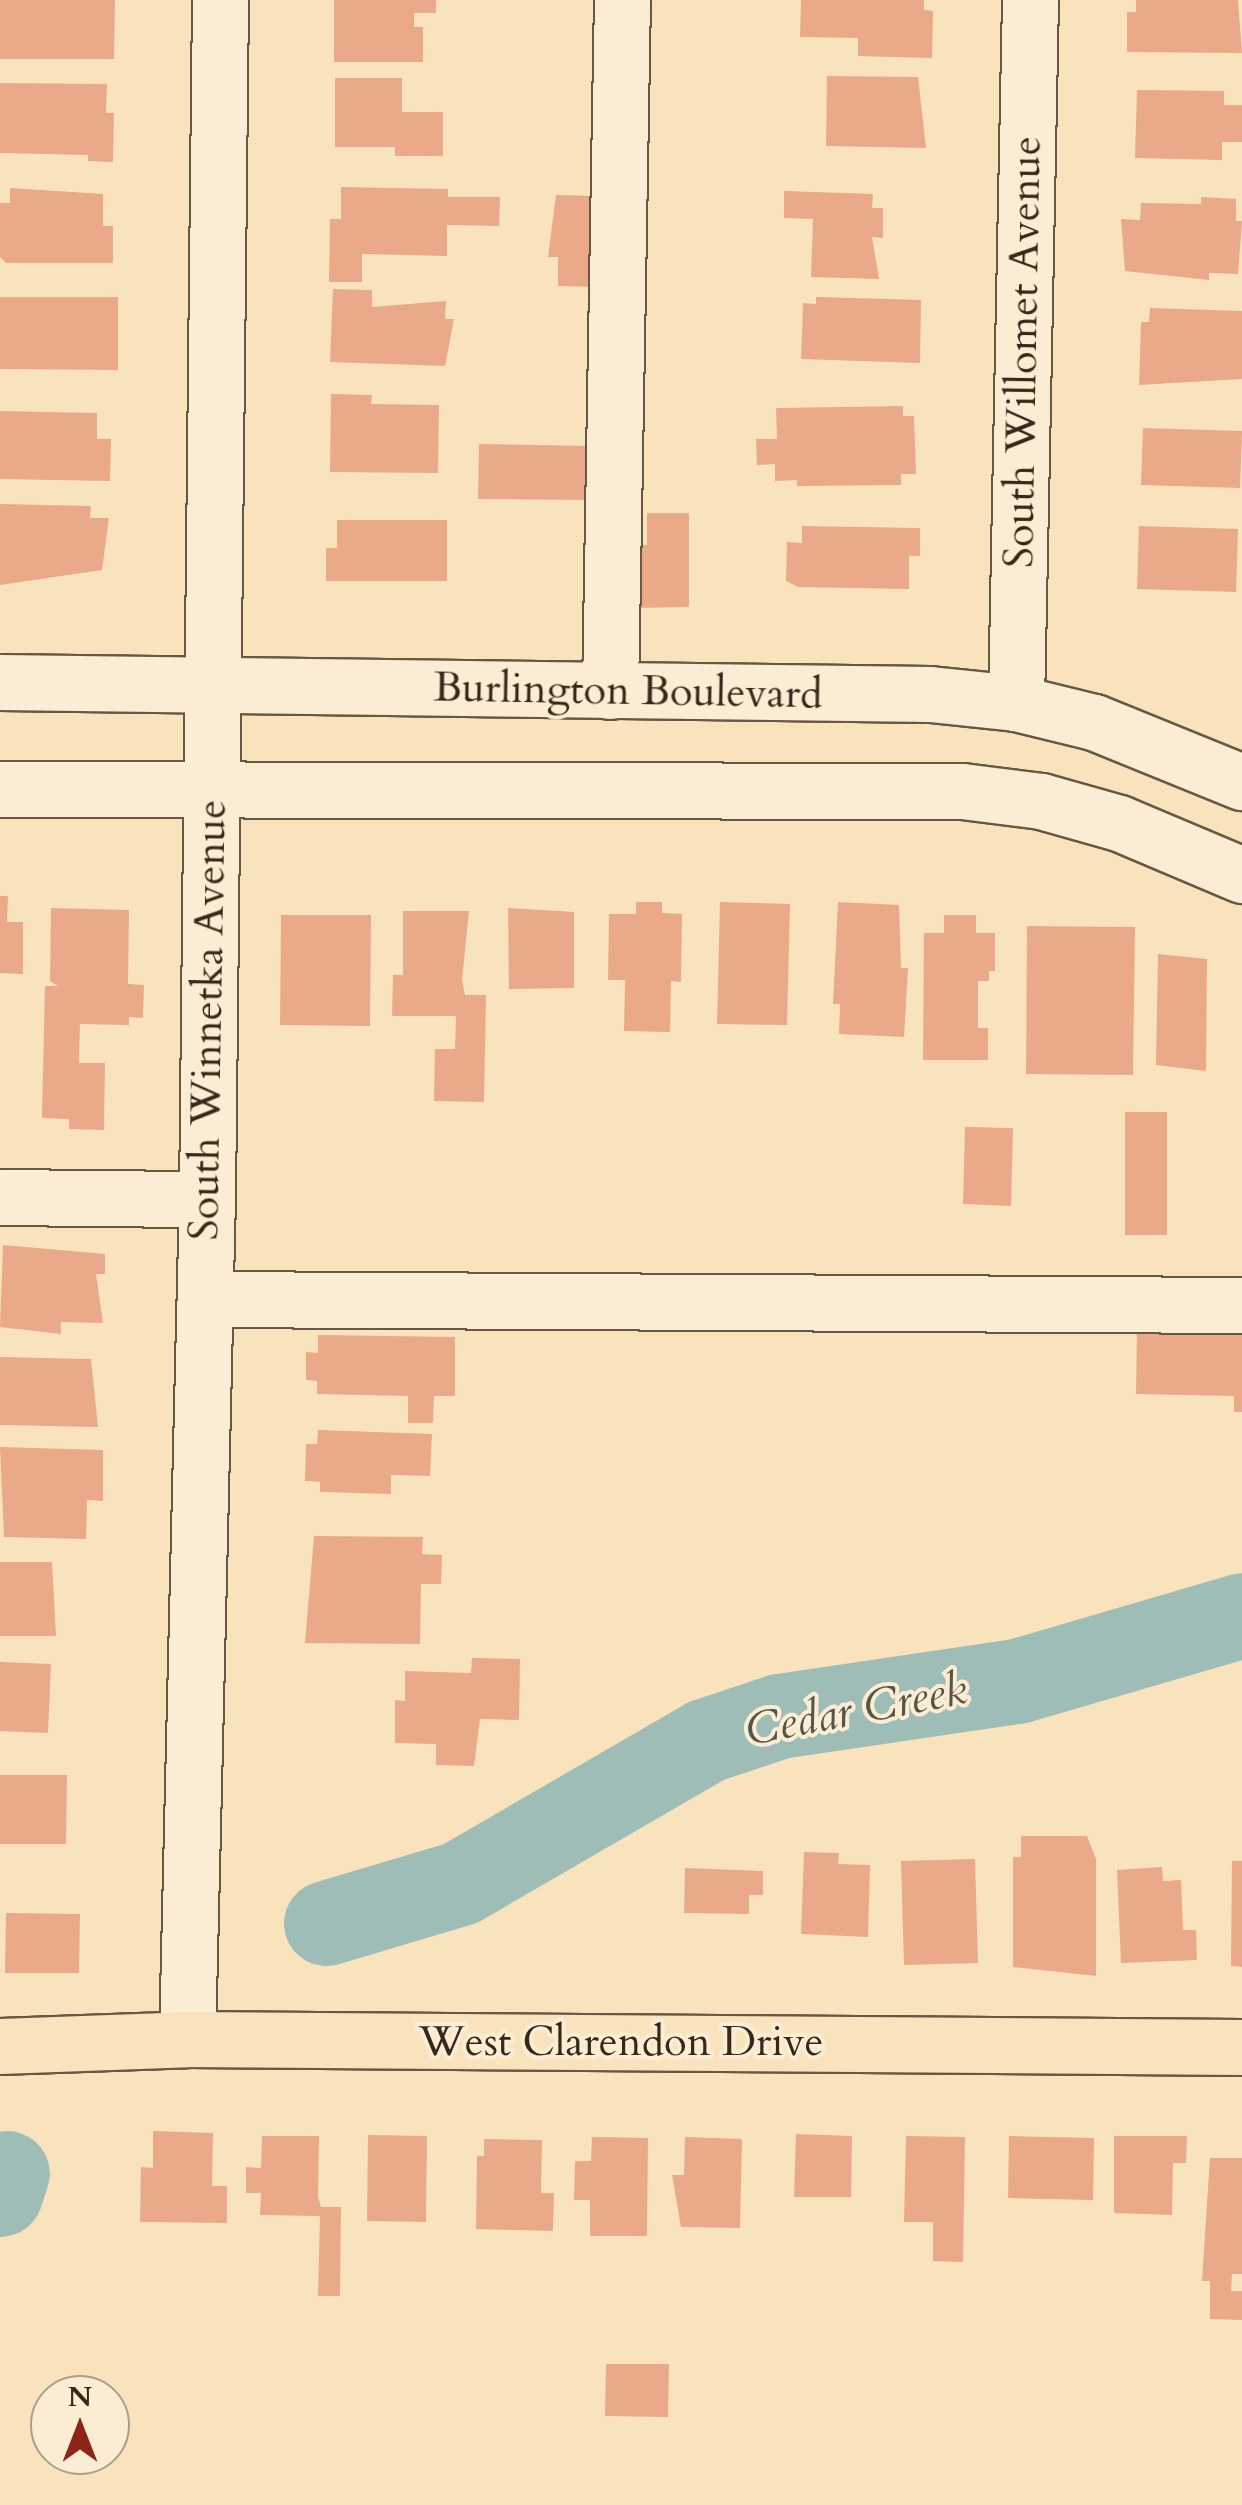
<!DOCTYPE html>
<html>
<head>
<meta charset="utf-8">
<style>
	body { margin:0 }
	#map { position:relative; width:1242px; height:2505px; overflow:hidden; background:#f9e3bc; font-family:Cardo,serif }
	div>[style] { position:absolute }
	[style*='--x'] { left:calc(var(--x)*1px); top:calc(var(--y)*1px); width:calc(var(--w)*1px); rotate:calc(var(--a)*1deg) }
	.river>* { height:85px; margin:-42.5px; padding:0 42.5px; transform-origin:42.5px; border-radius:42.5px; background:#9fbdb7 }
	.building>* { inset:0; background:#eaa989 }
	.roads { filter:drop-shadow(2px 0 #665843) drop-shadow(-2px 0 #665843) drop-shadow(0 2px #665843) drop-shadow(0 -2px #665843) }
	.minor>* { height:55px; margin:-27.5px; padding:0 27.5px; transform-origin:27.5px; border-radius:27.5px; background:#fbedd3 }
	.major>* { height:55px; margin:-27.5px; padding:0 27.5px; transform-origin:27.5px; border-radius:27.5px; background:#f9e3bc }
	span { translate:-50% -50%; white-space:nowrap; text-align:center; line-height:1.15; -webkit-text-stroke:8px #fbedd3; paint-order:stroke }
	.street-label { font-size:42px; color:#35291b }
	.water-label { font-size:45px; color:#55554a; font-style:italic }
	.north { position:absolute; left:30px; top:2375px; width:100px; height:100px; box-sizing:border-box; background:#fbedd3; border:2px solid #ac9f89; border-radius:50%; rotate:0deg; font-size:28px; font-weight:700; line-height:40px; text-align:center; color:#35291b }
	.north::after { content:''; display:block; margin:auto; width:35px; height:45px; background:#8f2418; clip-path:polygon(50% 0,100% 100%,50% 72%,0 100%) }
</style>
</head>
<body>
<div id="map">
	<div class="river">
		<i style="--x:326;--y:1923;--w:140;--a:-16.6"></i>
		<i style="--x:460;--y:1883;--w:285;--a:-30.1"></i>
		<i style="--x:707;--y:1740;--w:76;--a:-18.4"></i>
		<i style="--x:779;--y:1716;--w:241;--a:-8.4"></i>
		<i style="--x:1017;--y:1681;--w:234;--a:-16.3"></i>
		<i style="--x:0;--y:2194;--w:22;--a:-72"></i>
	</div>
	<div class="building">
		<i style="clip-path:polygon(0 0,115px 0,114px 59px,0 59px)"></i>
		<i style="clip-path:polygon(334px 0,436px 0,436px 13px,414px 13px,414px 27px,423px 27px,423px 62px,334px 62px)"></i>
		<i style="clip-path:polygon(801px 0,924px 0,924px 10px,933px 11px,932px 58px,858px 56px,858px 38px,800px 37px)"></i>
		<i style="clip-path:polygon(1136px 0,1238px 0,1242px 53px,1127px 52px,1127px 12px,1136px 12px)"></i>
		<i style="clip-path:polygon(827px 76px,918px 77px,926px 148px,826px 146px)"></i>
		<i style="clip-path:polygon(335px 78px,402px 78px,402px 112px,443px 112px,443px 156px,395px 156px,395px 147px,335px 147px)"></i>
		<i style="clip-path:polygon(0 83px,107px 84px,106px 113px,114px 113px,113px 162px,88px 161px,88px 155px,0 153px)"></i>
		<i style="clip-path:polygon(1137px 90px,1224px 91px,1224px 105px,1242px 105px,1242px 142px,1222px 142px,1222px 160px,1135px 158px)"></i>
		<i style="clip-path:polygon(341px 187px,448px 189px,448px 197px,500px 197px,499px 226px,447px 225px,447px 256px,362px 254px,362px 282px,329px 282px,330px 219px,341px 219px)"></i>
		<i style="clip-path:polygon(10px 188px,103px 194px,103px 226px,113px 226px,113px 263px,6px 263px,0 257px,0 203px,10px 203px)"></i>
		<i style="clip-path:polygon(784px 191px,873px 194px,872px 208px,883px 208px,883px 238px,872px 237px,879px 279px,811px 277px,813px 219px,784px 218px)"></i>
		<i style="clip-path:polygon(556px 195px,598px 196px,597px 287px,558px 286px,558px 257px,548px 257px)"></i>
		<i style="clip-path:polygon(1201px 197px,1236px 199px,1236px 221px,1242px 221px,1238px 274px,1209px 273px,1209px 280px,1125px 271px,1121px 219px,1140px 220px,1141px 203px,1201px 204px)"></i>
		<i style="clip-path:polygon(333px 289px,372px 290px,372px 307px,446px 301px,445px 319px,454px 319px,445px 366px,330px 362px)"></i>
		<i style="clip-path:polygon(0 297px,118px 297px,118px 370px,0 369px)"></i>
		<i style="clip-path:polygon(816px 297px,921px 300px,920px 363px,801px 359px,803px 303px,816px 304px)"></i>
		<i style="clip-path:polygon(1150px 308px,1242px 311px,1242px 379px,1139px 385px,1141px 322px,1149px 322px)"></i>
		<i style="clip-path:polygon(331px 394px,372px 395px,371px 404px,439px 405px,438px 473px,330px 472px)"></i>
		<i style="clip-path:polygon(903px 406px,903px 416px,914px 416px,916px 474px,901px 474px,901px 485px,797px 486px,797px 480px,775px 481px,775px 464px,757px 465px,756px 439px,777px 439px,776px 408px)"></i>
		<i style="clip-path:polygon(0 411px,97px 413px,97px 439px,111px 439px,110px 481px,0 479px)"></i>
		<i style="clip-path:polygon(1143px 428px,1242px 431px,1240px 488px,1141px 485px)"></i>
		<i style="clip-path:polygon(479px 444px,590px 446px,589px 500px,478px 499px)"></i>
		<i style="clip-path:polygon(0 504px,91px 506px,90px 518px,109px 518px,102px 570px,0 585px)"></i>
		<i style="clip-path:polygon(647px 513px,689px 513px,689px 607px,634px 608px,633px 545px,647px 545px)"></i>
		<i style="clip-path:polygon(337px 520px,447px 520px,447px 581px,326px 581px,326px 548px,337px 548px)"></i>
		<i style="clip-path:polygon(802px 526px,920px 528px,920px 556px,909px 556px,909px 589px,798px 587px,786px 581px,787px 542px,802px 543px)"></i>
		<i style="clip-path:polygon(1139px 526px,1238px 529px,1236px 592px,1137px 589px)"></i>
		<i style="clip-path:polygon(0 896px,8px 896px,7px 922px,23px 922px,23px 974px,0 973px)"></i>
		<i style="clip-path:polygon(636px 902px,662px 902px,662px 913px,682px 914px,681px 982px,671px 981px,670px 1032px,624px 1031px,625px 980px,608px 980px,609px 914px,636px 914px)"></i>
		<i style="clip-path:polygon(720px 902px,790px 904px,787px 1025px,717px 1024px)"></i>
		<i style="clip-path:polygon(838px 902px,899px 905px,901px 968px,908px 968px,904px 1037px,839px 1034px,840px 1004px,833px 1004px)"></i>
		<i style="clip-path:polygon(51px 908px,129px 910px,128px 984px,144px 985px,143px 1018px,129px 1017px,129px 1025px,80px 1024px,79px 1063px,105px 1063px,104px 1130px,69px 1129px,69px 1119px,42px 1118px,45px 986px,58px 986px,50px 981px)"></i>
		<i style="clip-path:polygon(508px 908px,574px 912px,574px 988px,509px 989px)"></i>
		<i style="clip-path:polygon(403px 911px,469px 911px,462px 980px,465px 995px,486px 995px,484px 1102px,434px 1101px,435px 1049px,455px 1049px,456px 1016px,392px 1016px,393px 975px,403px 975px)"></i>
		<i style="clip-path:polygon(281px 915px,371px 915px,370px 1026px,280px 1025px)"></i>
		<i style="clip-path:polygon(944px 915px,976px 915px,976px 933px,995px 933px,995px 971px,989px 971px,989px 981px,978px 981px,978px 1028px,988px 1028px,988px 1060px,923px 1060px,924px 933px,944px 933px)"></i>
		<i style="clip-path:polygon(1027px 926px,1135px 927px,1133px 1075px,1026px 1074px)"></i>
		<i style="clip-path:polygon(1158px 954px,1207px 959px,1206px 1071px,1156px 1065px)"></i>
		<i style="clip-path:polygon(1125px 1112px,1167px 1112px,1167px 1235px,1125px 1235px)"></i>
		<i style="clip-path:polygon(965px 1127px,1013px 1128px,1011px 1206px,963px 1204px)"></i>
		<i style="clip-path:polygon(3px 1245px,105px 1254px,105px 1274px,96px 1274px,103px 1323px,61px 1322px,61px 1334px,0 1327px)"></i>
		<i style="clip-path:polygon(1137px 1328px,1242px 1329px,1242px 1412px,1234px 1412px,1234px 1396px,1136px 1394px)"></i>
		<i style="clip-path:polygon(318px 1335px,455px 1337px,455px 1396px,434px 1396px,433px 1423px,408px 1423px,408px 1396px,317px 1394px,317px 1381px,306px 1380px,306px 1352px,318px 1353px)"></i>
		<i style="clip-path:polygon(0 1357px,91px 1359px,98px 1427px,0 1425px)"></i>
		<i style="clip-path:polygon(318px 1430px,432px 1434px,430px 1476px,391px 1475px,391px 1494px,320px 1492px,320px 1482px,305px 1481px,306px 1444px,317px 1444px)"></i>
		<i style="clip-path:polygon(0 1447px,103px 1450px,103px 1501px,87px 1500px,86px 1539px,4px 1537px)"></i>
		<i style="clip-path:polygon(314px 1536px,423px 1537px,422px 1554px,442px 1555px,441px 1584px,421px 1584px,420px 1644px,305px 1643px)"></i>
		<i style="clip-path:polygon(0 1562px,52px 1562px,56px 1636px,0 1636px)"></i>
		<i style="clip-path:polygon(472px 1658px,520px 1659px,519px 1720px,480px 1719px,474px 1766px,436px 1765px,436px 1744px,395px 1743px,395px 1700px,405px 1701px,405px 1671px,471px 1673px)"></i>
		<i style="clip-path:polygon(0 1662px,51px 1664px,48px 1733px,0 1731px)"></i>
		<i style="clip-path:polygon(0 1775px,67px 1775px,66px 1844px,0 1844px)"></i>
		<i style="clip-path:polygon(1021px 1836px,1087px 1836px,1096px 1859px,1096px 1976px,1013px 1967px,1013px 1857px,1021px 1857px)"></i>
		<i style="clip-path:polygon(804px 1852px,839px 1853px,838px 1864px,870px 1865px,868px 1937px,801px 1934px)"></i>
		<i style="clip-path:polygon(975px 1859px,978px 1963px,904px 1965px,901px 1861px)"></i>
		<i style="clip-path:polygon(1232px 1861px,1242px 1861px,1242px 1967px,1231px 1966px)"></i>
		<i style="clip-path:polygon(1162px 1867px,1163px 1881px,1181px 1880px,1183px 1930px,1196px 1930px,1197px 1960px,1121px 1963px,1117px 1870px)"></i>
		<i style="clip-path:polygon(685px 1868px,763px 1871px,763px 1895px,749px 1895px,749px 1914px,684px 1913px)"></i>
		<i style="clip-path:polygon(6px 1913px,80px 1914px,79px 1973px,5px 1973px)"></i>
		<i style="clip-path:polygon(153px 2131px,213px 2133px,212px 2186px,227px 2186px,227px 2223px,140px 2222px,141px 2167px,153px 2168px)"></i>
		<i style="clip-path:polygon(796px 2134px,852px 2136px,851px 2197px,794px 2197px)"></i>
		<i style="clip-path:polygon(368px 2135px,427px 2136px,426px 2222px,367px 2221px)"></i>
		<i style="clip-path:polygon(262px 2136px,319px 2136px,318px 2197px,321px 2207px,341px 2207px,340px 2296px,318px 2296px,320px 2216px,260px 2215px,261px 2193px,246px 2193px,246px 2167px,261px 2168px)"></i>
		<i style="clip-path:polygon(906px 2136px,965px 2137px,963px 2262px,933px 2261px,933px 2222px,904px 2222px)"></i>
		<i style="clip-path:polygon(1009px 2136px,1094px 2138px,1093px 2200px,1008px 2198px)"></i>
		<i style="clip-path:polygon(1114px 2136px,1187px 2136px,1186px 2163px,1173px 2163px,1172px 2215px,1114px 2213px)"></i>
		<i style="clip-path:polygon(592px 2137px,648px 2138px,647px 2236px,590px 2236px,590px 2200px,574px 2200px,575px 2161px,591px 2161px)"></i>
		<i style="clip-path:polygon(685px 2137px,742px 2139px,740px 2228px,681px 2227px,672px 2175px,684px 2175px)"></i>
		<i style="clip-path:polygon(484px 2139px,542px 2140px,541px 2193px,554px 2193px,553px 2231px,476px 2229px,477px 2156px,484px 2156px)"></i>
		<i style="clip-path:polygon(1210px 2158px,1242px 2158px,1242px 2274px,1232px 2274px,1231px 2291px,1242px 2291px,1242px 2320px,1210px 2319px,1210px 2281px,1202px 2281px)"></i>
		<i style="clip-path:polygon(606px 2364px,669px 2364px,668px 2417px,605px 2416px)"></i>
	</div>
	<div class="roads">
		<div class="minor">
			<i style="--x:0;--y:682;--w:930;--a:0.74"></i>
			<i style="--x:930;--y:694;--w:86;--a:6"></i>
			<i style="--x:1016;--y:703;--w:80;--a:13.7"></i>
			<i style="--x:1094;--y:722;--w:160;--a:22.1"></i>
			<i style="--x:610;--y:691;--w:691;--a:-89.01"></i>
			<i style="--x:1016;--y:703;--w:703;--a:-88.86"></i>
			<i style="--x:0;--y:789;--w:962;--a:0.12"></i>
			<i style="--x:962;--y:791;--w:80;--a:7.2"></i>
			<i style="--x:1041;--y:801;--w:81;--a:15.8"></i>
			<i style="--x:1119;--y:823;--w:134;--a:22.9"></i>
			<i style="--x:0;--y:1197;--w:207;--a:0.6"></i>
			<i style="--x:205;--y:1299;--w:1037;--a:0.33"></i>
			<i style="--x:187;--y:2039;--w:840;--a:-88.64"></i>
			<i style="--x:207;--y:1199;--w:1199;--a:-89.38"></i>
		</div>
		<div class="major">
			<i style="--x:0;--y:2046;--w:187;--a:-2.1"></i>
			<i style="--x:187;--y:2039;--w:1055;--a:0.43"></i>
		</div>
	</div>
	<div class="street-label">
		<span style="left:1023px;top:352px;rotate:-89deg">South Willomet Avenue</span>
		<span style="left:628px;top:691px;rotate:1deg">Burlington Boulevard</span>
		<span style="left:208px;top:1020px;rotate:-89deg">South Winnetka Avenue</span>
		<span style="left:621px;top:2042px">West Clarendon Drive</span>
	</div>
	<div class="water-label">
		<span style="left:856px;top:1710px;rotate:-11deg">Cedar Creek</span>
	</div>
	<div class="north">N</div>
</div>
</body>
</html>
